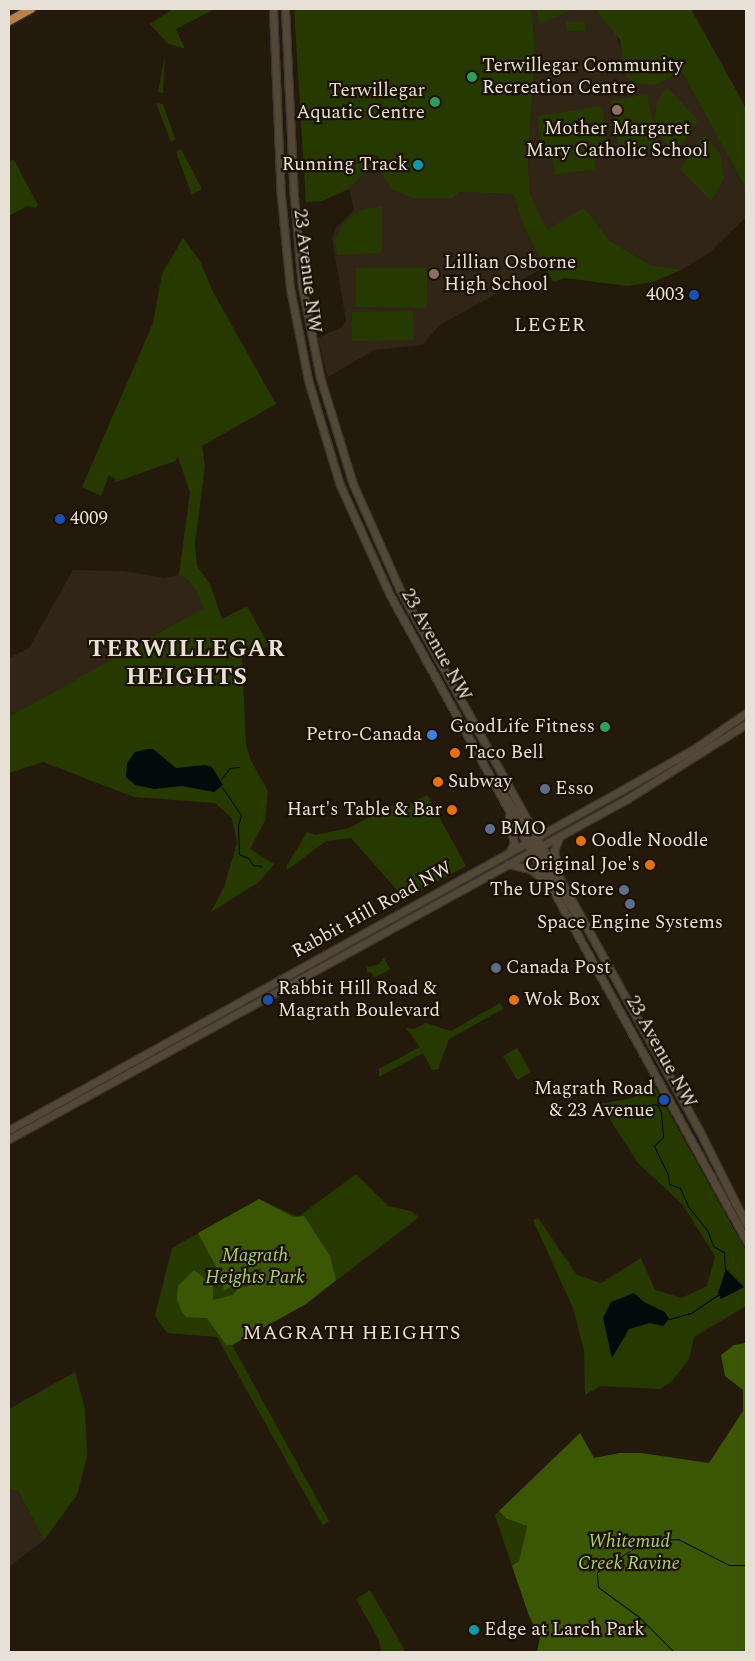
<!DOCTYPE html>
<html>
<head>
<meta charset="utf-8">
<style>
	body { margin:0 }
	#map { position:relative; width:755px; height:1661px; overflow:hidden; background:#241a0c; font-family:Spectral,serif }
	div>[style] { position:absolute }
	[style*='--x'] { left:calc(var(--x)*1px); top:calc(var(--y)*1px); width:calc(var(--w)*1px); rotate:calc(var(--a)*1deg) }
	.education>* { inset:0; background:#302517 }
	.green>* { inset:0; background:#263a00 }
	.forest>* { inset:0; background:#3c5704 }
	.water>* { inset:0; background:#010b0c }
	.stream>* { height:1px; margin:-0.5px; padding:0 0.5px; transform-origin:0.5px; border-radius:0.5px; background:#010b0c }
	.roads { filter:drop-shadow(1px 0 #3d352f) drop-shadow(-1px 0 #3d352f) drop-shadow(0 1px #3d352f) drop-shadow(0 -1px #3d352f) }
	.secondary>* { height:7px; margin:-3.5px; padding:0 3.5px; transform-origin:3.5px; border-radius:3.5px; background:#534738 }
	.primary>* { height:8px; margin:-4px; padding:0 4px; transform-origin:4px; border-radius:4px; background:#b9814a }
	.dots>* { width:14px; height:14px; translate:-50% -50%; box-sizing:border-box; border:2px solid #1b1105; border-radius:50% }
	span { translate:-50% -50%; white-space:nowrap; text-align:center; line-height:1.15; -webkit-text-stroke:4.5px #1b1105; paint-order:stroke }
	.poi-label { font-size:19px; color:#e7e0d7 }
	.left { translate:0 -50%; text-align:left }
	.right { translate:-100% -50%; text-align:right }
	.street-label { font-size:19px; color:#e7e0d7 }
	.park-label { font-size:19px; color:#a8d16d; font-style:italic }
	.neighbourhood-label { font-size:20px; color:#e7e0d7; letter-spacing:1px }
	.district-label { font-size:24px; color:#e7e0d7; font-weight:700; letter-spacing:1px }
	.frame { position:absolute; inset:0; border:10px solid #e7e0d7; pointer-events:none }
</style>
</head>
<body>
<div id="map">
	<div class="education">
		<i style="clip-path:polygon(531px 9px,595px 9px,615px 31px,621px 50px,655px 85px,682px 72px,746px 189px,746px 217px,709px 253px,681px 270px,651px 265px,610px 241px,584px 209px,547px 231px,530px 194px,528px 163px,535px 44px)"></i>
		<i style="clip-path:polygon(373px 155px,381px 160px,383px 176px,414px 198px,458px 192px,513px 194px,524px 227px,546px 266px,440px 325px,422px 345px,374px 350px,328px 377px,318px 338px,342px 327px,346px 320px,332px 238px,336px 228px,354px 210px,349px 189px,366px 171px)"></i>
		<i style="clip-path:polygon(73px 570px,124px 571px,164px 578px,179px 575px,188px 580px,199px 595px,203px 608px,9px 717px,9px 658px,29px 648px)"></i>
		<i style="clip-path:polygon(9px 1475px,44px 1540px,9px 1567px)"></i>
	</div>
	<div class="green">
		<i style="clip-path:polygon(173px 9px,215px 9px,176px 29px,185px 49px,167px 43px,150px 24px)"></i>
		<i style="clip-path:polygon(294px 9px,531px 9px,535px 44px,528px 163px,530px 194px,547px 230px,584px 208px,610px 241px,651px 265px,681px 270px,653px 282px,627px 286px,565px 278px,553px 282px,524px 227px,513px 194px,459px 192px,452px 198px,414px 198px,392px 190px,383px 176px,381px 160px,377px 155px,370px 156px,366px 171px,349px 189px,322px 201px,306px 202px)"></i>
		<i style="clip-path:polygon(536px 9px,572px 9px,539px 25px)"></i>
		<i style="clip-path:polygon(595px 9px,691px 9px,746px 108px,746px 189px,682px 72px,655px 85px,635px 83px,625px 76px,620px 40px)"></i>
		<i style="clip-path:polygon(566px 22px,585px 22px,585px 31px,567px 31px)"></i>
		<i style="clip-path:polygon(165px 55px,163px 93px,158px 92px)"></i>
		<i style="clip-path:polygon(667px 87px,698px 120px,675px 155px,658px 134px,655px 120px,657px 101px)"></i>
		<i style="clip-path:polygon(647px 94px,659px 152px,621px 159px,610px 101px)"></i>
		<i style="clip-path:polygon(156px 103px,163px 104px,175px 139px,171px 142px)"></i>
		<i style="clip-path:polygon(602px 106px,608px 144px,542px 153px,537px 116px)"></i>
		<i style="clip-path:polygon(706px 135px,720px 154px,724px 179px,711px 201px,680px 169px,700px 139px)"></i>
		<i style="clip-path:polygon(592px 147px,595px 169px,555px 175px,552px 153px)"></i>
		<i style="clip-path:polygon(181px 149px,202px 189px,192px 195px,176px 152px)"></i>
		<i style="clip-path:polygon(14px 160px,38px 205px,36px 208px,27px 206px,9px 216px,9px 161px)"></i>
		<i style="clip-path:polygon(382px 206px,382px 249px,379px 253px,337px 255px,335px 239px,344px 222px,361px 210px)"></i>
		<i style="clip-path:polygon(183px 238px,200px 261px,213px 292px,276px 404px,202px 446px,205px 466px,195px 543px,197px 566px,210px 584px,222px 619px,247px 606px,269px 646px,242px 657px,246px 745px,251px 761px,268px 791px,265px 821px,250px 849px,274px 864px,259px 882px,211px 912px,224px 887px,237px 843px,232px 818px,215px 803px,134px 797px,43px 762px,9px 773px,9px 717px,203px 608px,199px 595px,188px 580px,179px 575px,190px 492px,178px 457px,175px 461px,113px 483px,116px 479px,109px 475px,101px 496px,82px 487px,153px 323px,162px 274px)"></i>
		<i style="clip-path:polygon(356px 268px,427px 268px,427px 308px,356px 307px)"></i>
		<i style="clip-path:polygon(413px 311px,414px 340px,352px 341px,352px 312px)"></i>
		<i style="clip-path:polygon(427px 795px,466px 866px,405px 899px,351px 838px,326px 841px,287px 870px,286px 867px,307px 832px,315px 835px,349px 828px,390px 806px,408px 805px)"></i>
		<i style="clip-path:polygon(384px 958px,390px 969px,374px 978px,371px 972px,367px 973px,367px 967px,378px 965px)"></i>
		<i style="clip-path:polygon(500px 1003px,503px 1009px,449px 1039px,438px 1069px,432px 1070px,423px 1053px,379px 1077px,379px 1069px,420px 1047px,406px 1028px,414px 1029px,426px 1023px,451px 1031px)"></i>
		<i style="clip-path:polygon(517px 1048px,531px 1072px,517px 1080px,503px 1056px)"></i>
		<i style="clip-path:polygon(655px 1087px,746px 1251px,746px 1306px,694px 1337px,689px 1359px,671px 1382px,660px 1389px,600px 1386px,585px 1395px,584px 1350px,573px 1308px,533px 1220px,538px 1218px,577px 1275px,601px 1283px,641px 1258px,655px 1290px,682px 1298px,707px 1286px,715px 1256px,682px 1204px,638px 1163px,600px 1104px,632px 1098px)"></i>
		<i style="clip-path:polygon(356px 1174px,388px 1206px,411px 1211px,419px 1217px,306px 1304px,232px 1345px,329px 1521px,323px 1526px,217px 1337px,167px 1333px,155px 1316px,172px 1248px,259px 1199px,298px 1217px)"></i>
		<i style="clip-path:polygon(75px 1372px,85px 1409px,87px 1456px,77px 1495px,44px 1540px,18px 1491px,9px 1489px,9px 1409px)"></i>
		<i style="clip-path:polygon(499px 1511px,507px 1519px,527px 1526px,519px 1561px,512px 1566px,495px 1515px)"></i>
		<i style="clip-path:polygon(370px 1590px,404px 1649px,404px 1652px,381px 1652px,379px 1640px,356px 1599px)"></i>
	</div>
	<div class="forest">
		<i style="clip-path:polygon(259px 1199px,293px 1217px,304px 1216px,330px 1256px,336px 1280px,306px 1304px,232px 1345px,226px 1345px,207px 1318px,186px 1317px,182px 1312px,177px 1300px,178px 1286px,194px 1270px,213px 1285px,213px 1300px,233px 1295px,241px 1285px,246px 1287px,252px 1284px,262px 1268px,243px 1275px,242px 1279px,224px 1291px,221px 1276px,198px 1233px)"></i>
		<i style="clip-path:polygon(746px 1343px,746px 1652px,537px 1652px,540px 1638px,529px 1616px,512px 1566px,519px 1561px,527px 1526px,507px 1519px,499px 1511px,580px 1433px,594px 1458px,620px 1453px,641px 1453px,709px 1463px,743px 1411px,743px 1390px,725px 1376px,721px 1355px,734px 1345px)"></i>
	</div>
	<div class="water">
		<i style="clip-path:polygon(147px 749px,153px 749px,176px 768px,205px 765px,212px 767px,223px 785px,214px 792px,182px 786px,154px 789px,135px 785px,126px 777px,127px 763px,135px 752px)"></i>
		<i style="clip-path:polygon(726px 1269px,744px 1287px,721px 1299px,718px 1293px)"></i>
		<i style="clip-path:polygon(634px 1293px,644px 1302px,665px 1312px,669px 1319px,663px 1326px,650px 1323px,629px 1329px,612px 1358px,603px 1318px,611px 1302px)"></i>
	</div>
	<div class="stream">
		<i style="--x:221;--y:779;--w:14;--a:-51"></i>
		<i style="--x:230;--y:768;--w:9;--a:-6"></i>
		<i style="--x:222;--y:787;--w:34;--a:56"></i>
		<i style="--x:241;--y:815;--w:10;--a:107"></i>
		<i style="--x:238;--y:825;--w:29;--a:88"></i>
		<i style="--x:239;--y:854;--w:10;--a:24"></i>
		<i style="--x:248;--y:858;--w:9;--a:54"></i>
		<i style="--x:253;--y:865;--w:9;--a:6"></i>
		<i style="--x:652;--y:1104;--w:6;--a:9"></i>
		<i style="--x:658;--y:1105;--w:9;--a:69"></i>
		<i style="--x:661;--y:1113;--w:24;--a:85"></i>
		<i style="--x:663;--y:1137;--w:13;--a:135"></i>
		<i style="--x:654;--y:1146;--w:32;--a:64"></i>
		<i style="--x:668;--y:1175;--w:9;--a:84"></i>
		<i style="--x:669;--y:1184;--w:12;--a:20"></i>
		<i style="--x:680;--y:1188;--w:20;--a:66"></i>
		<i style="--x:688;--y:1206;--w:33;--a:52"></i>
		<i style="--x:708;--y:1232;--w:15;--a:70"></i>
		<i style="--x:713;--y:1246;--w:13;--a:29"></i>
		<i style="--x:724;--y:1252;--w:19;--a:87"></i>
		<i style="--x:669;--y:1319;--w:23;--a:-15"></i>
		<i style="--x:691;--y:1313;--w:34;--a:-34"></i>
		<i style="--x:674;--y:1652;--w:49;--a:-135"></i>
		<i style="--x:639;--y:1617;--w:51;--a:-143.8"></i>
		<i style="--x:598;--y:1587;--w:15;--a:-94"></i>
		<i style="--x:597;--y:1572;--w:46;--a:-32.7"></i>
		<i style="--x:636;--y:1547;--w:20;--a:-20"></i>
		<i style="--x:655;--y:1540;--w:23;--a:-2"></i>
		<i style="--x:678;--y:1539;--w:57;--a:27"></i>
		<i style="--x:729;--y:1565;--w:17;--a:0"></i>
	</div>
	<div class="roads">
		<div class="secondary">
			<i style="--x:273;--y:9;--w:187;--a:87.6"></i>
			<i style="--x:281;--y:196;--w:92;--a:84.4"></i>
			<i style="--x:290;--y:288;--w:94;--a:78.9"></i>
			<i style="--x:308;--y:380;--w:110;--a:73.1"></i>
			<i style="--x:340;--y:485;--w:121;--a:65.6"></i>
			<i style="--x:390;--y:595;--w:737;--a:61.1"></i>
			<i style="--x:285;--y:9;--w:188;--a:87.3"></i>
			<i style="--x:294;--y:197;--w:89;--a:84.9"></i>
			<i style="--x:302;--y:286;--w:93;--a:78.8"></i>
			<i style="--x:320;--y:377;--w:112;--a:72.9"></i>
			<i style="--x:353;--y:484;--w:116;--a:66.1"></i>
			<i style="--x:400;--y:590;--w:617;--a:61.03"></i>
			<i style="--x:699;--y:1130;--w:105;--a:63.4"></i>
			<i style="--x:504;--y:795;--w:57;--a:57.1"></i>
			<i style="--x:509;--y:816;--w:27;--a:80"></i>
			<i style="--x:514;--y:843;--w:9;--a:117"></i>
			<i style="--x:534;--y:846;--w:83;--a:58.8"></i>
			<i style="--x:508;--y:864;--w:23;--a:13"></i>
			<i style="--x:530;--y:869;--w:21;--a:37"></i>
			<i style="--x:558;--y:870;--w:19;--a:-102"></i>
			<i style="--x:554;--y:851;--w:15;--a:-70"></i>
			<i style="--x:9;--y:1130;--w:701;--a:-29.01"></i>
			<i style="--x:622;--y:790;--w:83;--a:-29.7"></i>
			<i style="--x:694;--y:749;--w:63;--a:-34.7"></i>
			<i style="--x:9;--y:1139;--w:705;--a:-28.82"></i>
			<i style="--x:627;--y:799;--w:141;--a:-32.2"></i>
		</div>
		<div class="primary">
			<i style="--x:9;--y:21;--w:25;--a:-29"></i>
		</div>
	</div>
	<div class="dots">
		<i style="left:472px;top:77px;background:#2e9e5b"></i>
		<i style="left:435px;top:102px;background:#2e9e5b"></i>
		<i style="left:617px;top:110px;background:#8d6e63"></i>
		<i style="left:418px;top:165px;background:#0f9aa8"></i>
		<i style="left:434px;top:274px;background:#8d6e63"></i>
		<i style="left:694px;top:295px;background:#1a4fb4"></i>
		<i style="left:60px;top:519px;background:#1a4fb4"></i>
		<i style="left:605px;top:727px;background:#2e9e5b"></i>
		<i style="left:432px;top:735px;background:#3f7fe0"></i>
		<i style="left:455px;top:753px;background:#e8710a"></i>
		<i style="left:438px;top:782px;background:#e8710a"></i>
		<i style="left:545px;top:789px;background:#5c6f8a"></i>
		<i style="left:452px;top:810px;background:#e8710a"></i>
		<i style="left:490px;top:829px;background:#5c6f8a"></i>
		<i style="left:581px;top:841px;background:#e8710a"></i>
		<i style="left:650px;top:865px;background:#e8710a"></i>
		<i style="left:624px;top:890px;background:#5c6f8a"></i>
		<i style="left:630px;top:904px;background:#5c6f8a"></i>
		<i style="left:496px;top:968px;background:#5c6f8a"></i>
		<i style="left:268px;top:1000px;background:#1a4fb4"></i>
		<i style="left:514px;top:1000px;background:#e8710a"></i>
		<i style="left:664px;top:1100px;background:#1a4fb4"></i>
		<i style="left:474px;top:1630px;background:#0f9aa8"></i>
	</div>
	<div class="poi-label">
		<span class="left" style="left:482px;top:77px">Terwillegar Community<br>Recreation Centre</span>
		<span class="right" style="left:425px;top:102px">Terwillegar<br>Aquatic Centre</span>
		<span style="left:617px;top:140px">Mother Margaret<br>Mary Catholic School</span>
		<span class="right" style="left:408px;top:165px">Running Track</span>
		<span class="left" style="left:444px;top:274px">Lillian Osborne<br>High School</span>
		<span class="right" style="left:684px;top:295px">4003</span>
		<span class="left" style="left:70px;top:519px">4009</span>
		<span class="right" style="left:595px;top:727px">GoodLife Fitness</span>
		<span class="right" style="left:422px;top:735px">Petro-Canada</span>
		<span class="left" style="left:465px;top:753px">Taco Bell</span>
		<span class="left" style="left:448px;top:782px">Subway</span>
		<span class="left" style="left:555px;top:789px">Esso</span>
		<span class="right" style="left:442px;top:810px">Hart's Table &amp; Bar</span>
		<span class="left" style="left:500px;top:829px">BMO</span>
		<span class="left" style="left:591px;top:841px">Oodle Noodle</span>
		<span class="right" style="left:640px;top:865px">Original Joe's</span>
		<span class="right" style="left:614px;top:890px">The UPS Store</span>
		<span style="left:630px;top:923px">Space Engine Systems</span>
		<span class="left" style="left:506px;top:968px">Canada Post</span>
		<span class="left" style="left:278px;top:1000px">Rabbit Hill Road &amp;<br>Magrath Boulevard</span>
		<span class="left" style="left:524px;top:1000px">Wok Box</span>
		<span class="right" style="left:654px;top:1100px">Magrath Road<br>&amp; 23 Avenue</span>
		<span class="left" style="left:484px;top:1630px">Edge at Larch Park</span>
	</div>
	<div class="street-label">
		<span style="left:307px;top:271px;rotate:83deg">23 Avenue NW</span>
		<span style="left:436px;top:645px;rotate:61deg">23 Avenue NW</span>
		<span style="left:372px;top:910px;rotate:-29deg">Rabbit Hill Road NW</span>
		<span style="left:661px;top:1052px;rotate:61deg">23 Avenue NW</span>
	</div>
	<div class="park-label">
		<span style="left:255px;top:1267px">Magrath<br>Heights Park</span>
		<span style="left:629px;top:1553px">Whitemud<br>Creek Ravine</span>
	</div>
	<div class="neighbourhood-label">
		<span style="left:550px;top:325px">LEGER</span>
		<span style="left:352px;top:1333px">MAGRATH HEIGHTS</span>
	</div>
	<div class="district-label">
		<span style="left:187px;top:664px">TERWILLEGAR<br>HEIGHTS</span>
	</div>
	<div class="frame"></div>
</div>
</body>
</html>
